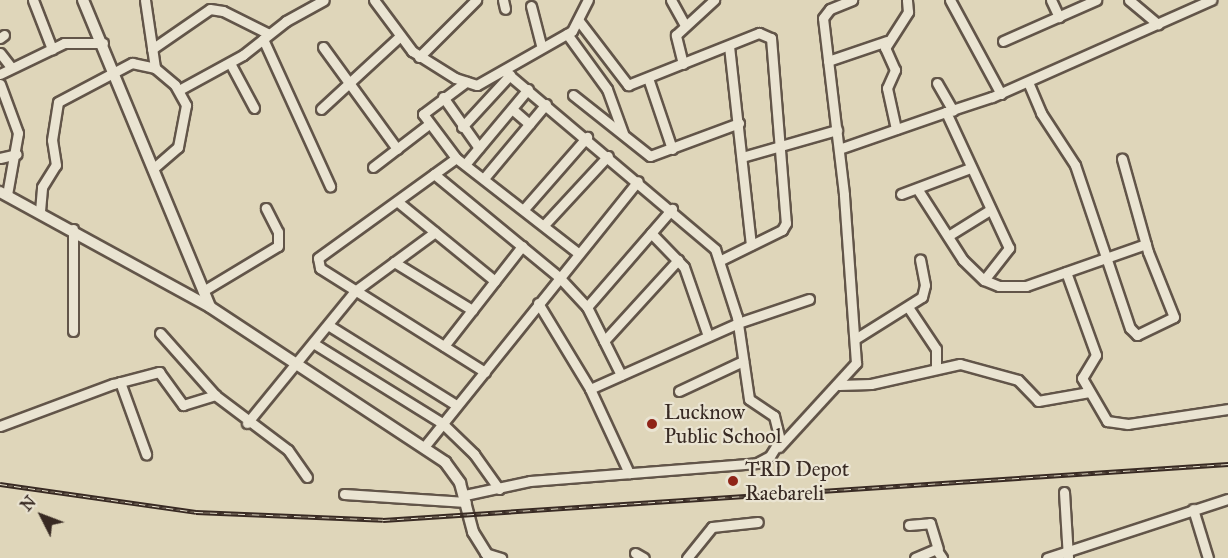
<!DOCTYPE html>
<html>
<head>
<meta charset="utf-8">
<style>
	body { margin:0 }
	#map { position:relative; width:1228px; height:558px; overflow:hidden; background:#dfd6ba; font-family:"IM FELL Great Primer",serif }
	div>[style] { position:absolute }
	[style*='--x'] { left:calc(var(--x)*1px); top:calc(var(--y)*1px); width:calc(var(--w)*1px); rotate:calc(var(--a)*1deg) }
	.roads { filter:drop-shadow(2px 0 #625549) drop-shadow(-2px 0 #625549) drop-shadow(0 2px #625549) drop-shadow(0 -2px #625549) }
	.minor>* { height:9px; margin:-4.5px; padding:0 4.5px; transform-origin:4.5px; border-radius:4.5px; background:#eae4d2 }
	.tertiary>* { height:10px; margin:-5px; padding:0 5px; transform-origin:5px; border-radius:5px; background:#eae4d2 }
	.rail>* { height:4.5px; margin-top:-2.25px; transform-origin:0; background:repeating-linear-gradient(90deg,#eae4d2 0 7px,#382a23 0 14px); box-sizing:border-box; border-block:2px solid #382a23 }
	.dots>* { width:16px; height:16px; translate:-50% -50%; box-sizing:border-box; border:3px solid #eae4d2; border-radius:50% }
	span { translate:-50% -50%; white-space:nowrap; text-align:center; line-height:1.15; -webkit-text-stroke:4.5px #eae4d2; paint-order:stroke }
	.poi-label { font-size:21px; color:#382a23 }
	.left { translate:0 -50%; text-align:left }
	.north { position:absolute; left:12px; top:486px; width:60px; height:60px; -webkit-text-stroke:4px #eae4d2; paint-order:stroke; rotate:312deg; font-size:16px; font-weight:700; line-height:24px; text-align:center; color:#382a23 }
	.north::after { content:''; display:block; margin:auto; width:21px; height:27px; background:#382a23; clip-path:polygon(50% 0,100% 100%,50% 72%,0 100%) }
</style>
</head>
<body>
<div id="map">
	<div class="roads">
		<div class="minor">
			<i style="--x:33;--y:0;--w:53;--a:68.8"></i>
			<i style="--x:145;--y:0;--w:69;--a:81.6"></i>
			<i style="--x:374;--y:0;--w:64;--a:53.3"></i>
			<i style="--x:412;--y:51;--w:51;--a:32.1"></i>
			<i style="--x:455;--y:78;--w:23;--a:18"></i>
			<i style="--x:477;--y:85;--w:109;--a:-29.6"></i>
			<i style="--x:572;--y:31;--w:35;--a:-63"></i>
			<i style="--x:503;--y:0;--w:9;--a:77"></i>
			<i style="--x:671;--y:0;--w:29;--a:61"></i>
			<i style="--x:950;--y:0;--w:107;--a:61.5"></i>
			<i style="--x:1051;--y:0;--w:19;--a:65"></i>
			<i style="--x:1129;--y:0;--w:38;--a:40"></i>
			<i style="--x:531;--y:6;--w:40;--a:75.6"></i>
			<i style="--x:579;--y:21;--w:81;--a:52.6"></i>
			<i style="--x:628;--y:85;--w:141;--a:-21.7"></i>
			<i style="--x:759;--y:33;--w:13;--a:23"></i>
			<i style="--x:771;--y:38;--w:186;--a:85.4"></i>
			<i style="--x:786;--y:223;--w:8;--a:120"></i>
			<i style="--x:782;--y:230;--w:68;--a:153.8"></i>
			<i style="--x:567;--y:34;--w:68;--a:54"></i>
			<i style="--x:607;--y:89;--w:47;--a:70"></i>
			<i style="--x:0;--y:38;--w:5;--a:-37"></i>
			<i style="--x:263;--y:39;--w:162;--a:65.5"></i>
			<i style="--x:1003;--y:41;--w:102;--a:-23.8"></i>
			<i style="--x:729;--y:46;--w:200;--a:83.7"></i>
			<i style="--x:323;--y:47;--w:126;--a:54"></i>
			<i style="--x:152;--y:49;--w:70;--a:-34.6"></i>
			<i style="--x:210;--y:9;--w:13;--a:9"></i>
			<i style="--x:223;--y:11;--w:51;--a:26.6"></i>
			<i style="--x:0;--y:53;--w:18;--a:52"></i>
			<i style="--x:419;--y:57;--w:81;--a:-45"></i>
			<i style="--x:828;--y:61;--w:62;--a:-18.7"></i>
			<i style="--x:230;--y:63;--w:51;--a:61.9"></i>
			<i style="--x:683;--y:64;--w:30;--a:-104"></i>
			<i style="--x:676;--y:35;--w:52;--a:-42.6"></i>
			<i style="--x:0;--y:74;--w:71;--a:-25.8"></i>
			<i style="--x:64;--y:43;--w:39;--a:0"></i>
			<i style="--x:648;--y:78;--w:75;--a:71.3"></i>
			<i style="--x:1028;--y:82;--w:34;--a:67"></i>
			<i style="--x:1041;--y:113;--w:62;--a:56.8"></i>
			<i style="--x:1075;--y:165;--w:172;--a:71.4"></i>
			<i style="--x:1130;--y:328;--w:10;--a:45"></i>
			<i style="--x:1137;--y:335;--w:41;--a:-25.9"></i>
			<i style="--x:1174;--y:317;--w:70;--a:-111.8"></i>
			<i style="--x:1148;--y:252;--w:97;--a:-105.6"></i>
			<i style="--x:937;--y:83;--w:32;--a:60"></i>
			<i style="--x:0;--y:84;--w:52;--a:69.8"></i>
			<i style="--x:18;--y:133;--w:63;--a:100.1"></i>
			<i style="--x:179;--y:90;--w:73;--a:-28.7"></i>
			<i style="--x:243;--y:55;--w:55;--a:-38.3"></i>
			<i style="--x:286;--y:21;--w:43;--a:-28.9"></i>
			<i style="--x:573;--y:95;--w:98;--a:38.4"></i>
			<i style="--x:650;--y:156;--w:95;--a:-20.3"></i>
			<i style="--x:443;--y:97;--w:62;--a:54.8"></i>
			<i style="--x:321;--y:109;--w:106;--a:-42.7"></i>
			<i style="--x:512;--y:109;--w:23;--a:41"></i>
			<i style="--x:462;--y:127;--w:71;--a:-47.3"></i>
			<i style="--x:896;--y:129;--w:42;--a:-102.4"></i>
			<i style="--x:887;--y:88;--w:20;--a:-66"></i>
			<i style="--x:895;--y:70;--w:24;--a:-114"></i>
			<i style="--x:885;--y:48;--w:43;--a:-57.4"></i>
			<i style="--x:908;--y:12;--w:12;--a:-95"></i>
			<i style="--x:839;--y:149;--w:113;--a:-19.1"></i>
			<i style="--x:742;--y:157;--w:99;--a:-15.9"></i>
			<i style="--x:0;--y:158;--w:17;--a:-13"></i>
			<i style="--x:456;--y:158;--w:55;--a:-126.9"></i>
			<i style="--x:423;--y:114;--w:54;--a:-36.7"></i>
			<i style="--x:467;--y:162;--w:95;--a:-50.1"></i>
			<i style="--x:373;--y:167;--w:71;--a:-37.5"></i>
			<i style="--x:434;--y:174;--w:162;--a:39.5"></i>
			<i style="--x:559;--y:277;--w:41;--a:47"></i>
			<i style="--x:587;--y:307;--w:76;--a:63.4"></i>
			<i style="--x:485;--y:177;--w:95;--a:-50.1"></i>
			<i style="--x:918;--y:190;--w:83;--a:57.3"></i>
			<i style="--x:963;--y:260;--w:29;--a:44"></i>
			<i style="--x:984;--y:280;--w:16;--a:22"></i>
			<i style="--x:999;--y:286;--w:27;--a:0"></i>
			<i style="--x:1026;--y:286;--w:127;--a:-19.3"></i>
			<i style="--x:901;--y:194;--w:74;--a:-20.6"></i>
			<i style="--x:398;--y:202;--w:125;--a:39.2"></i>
			<i style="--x:524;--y:209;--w:96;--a:-48.8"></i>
			<i style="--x:40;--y:211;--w:24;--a:-85"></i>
			<i style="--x:42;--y:187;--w:26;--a:-58"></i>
			<i style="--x:56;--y:165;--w:25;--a:-99"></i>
			<i style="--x:52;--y:140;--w:38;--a:-81"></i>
			<i style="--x:58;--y:102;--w:84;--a:-27.8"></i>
			<i style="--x:132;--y:63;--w:24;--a:12"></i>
			<i style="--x:155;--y:68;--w:26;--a:40"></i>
			<i style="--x:175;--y:85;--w:23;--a:61"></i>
			<i style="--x:186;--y:105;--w:43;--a:100.8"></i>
			<i style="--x:178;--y:147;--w:33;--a:139"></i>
			<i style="--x:544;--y:225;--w:94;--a:-47.2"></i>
			<i style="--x:651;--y:233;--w:47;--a:45.9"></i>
			<i style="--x:684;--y:267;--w:73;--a:70.8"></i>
			<i style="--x:948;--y:236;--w:49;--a:-31.8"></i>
			<i style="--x:394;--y:262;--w:92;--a:31.6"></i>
			<i style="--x:1066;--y:272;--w:88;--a:70.1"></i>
			<i style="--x:1096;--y:355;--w:27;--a:121"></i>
			<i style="--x:1082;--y:378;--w:50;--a:59.8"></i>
			<i style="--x:1107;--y:421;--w:21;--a:8"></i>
			<i style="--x:1128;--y:424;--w:101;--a:-8.5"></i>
			<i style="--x:984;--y:280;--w:41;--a:-52"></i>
			<i style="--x:1009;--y:248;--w:150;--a:-114.9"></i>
			<i style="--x:946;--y:112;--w:48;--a:-18.1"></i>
			<i style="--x:992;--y:97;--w:240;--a:-23.9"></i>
			<i style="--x:203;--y:291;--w:87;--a:-31"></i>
			<i style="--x:278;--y:246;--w:14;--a:-90"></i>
			<i style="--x:278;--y:232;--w:27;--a:-117"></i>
			<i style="--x:538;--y:303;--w:100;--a:58.8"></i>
			<i style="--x:590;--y:389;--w:93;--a:65.1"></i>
			<i style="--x:587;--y:307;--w:130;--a:-49.1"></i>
			<i style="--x:908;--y:307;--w:50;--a:56.3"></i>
			<i style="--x:936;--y:349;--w:19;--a:90"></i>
			<i style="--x:328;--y:325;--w:151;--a:32"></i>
			<i style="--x:73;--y:331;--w:102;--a:-90"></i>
			<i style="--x:160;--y:333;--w:83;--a:48.4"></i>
			<i style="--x:215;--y:395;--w:91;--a:37"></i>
			<i style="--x:288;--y:450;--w:33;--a:55"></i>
			<i style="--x:855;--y:339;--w:79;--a:-32.1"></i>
			<i style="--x:922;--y:297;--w:12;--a:-76"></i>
			<i style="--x:925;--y:285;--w:26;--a:-101"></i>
			<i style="--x:604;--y:341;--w:110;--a:-47.6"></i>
			<i style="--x:313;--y:343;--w:152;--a:31.8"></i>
			<i style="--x:442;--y:423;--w:45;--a:44.1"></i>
			<i style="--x:474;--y:454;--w:43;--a:54.5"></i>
			<i style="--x:444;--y:346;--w:127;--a:-52"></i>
			<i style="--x:485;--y:372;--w:195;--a:-147.8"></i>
			<i style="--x:320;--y:268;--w:10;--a:-101"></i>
			<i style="--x:318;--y:258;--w:170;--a:-35.9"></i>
			<i style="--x:456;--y:158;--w:155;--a:37.9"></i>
			<i style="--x:120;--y:382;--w:77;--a:70.1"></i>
			<i style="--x:839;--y:385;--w:32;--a:-2"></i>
			<i style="--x:871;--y:384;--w:91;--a:-12.7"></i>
			<i style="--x:960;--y:364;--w:60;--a:15.4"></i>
			<i style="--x:1018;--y:380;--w:29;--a:46"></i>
			<i style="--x:1038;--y:401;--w:52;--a:-10"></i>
			<i style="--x:590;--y:389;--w:162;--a:-24"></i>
			<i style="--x:738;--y:323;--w:75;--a:-18.7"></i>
			<i style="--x:679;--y:391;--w:71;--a:-25.1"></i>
			<i style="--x:247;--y:423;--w:171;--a:-50.7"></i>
			<i style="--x:355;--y:291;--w:99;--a:-36.4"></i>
			<i style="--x:0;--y:426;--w:121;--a:-20.4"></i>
			<i style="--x:113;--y:384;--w:48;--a:-14.6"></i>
			<i style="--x:159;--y:372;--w:41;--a:54"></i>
			<i style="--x:183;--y:405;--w:34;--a:-17"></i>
			<i style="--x:424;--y:447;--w:341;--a:-51.2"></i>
			<i style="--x:779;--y:447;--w:114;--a:-47.5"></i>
			<i style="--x:856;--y:363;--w:169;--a:-94.1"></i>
			<i style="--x:844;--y:194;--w:177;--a:-96.8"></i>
			<i style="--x:823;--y:18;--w:11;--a:-52"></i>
			<i style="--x:830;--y:9;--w:24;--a:-22"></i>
			<i style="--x:1064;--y:492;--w:66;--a:86.5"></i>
			<i style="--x:344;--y:494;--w:122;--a:3.8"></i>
			<i style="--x:465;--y:495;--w:66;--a:-12.2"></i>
			<i style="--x:530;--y:481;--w:228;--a:-4.5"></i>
			<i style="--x:757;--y:463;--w:15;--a:-28"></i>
			<i style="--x:770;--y:456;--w:19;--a:-58"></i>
			<i style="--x:780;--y:440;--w:25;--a:-104"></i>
			<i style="--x:774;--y:416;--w:30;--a:-146"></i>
			<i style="--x:749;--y:399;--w:83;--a:-98.3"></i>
			<i style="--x:737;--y:317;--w:71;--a:-107.9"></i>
			<i style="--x:715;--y:249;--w:276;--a:-139.8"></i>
			<i style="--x:1193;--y:509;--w:51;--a:73"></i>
			<i style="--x:909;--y:525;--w:21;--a:-5"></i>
			<i style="--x:930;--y:523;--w:27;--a:73"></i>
			<i style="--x:485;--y:553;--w:17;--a:17"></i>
			<i style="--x:635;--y:553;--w:10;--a:29"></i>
			<i style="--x:687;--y:558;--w:40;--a:-51"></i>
			<i style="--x:712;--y:527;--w:46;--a:-6.2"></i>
			<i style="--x:915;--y:558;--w:23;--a:-23"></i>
			<i style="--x:936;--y:549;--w:11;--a:56"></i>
			<i style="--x:1047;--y:558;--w:190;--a:-18.1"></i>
		</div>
		<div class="tertiary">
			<i style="--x:83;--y:0;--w:332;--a:67.5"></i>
			<i style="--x:210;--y:307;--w:282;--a:33.4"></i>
			<i style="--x:445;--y:462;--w:26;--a:54"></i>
			<i style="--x:460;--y:483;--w:51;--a:75.1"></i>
			<i style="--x:473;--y:532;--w:31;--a:58"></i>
			<i style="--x:0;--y:192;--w:239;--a:28.7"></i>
		</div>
	</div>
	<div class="rail">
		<i style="--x:0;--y:484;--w:198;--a:8.1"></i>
		<i style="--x:196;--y:512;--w:187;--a:2.4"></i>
		<i style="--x:383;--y:520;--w:847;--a:-3.79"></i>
	</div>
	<div class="dots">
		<i style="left:652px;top:424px;background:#8f2418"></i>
		<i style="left:733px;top:481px;background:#8f2418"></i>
	</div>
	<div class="poi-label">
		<span class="left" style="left:664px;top:424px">Lucknow<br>Public School</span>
		<span class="left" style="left:745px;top:481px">TRD Depot<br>Raebareli</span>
	</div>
	<div class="north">N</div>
</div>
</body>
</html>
